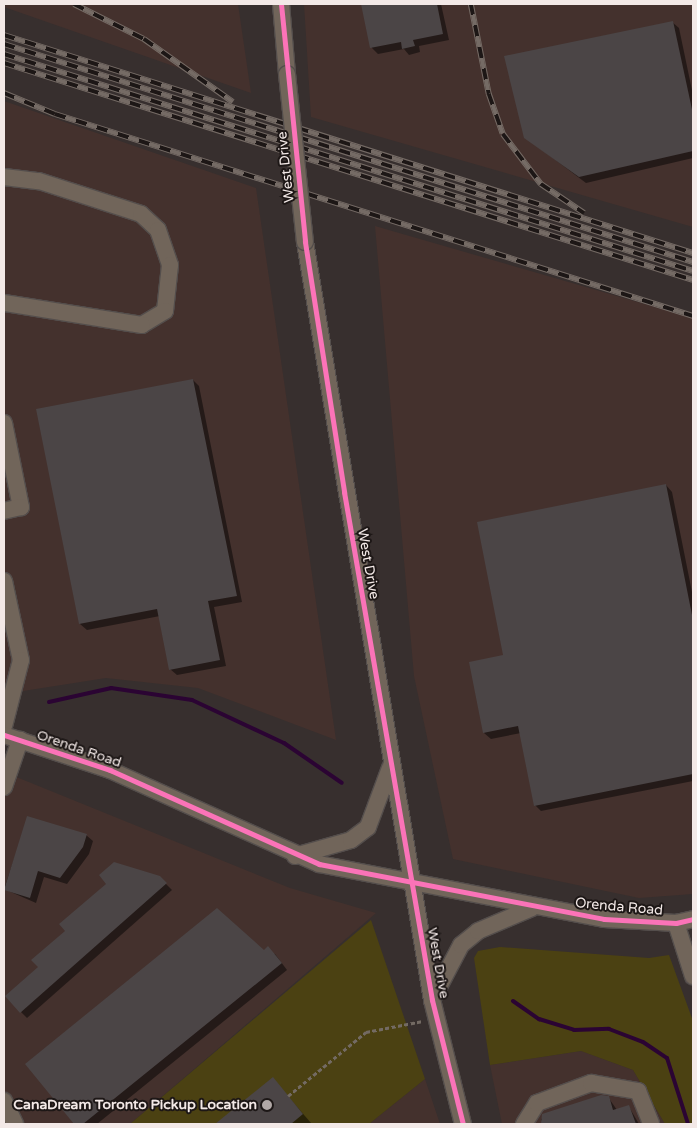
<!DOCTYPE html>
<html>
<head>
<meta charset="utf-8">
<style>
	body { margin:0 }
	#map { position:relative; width:697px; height:1128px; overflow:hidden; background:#372f2e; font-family:"Varela Round",sans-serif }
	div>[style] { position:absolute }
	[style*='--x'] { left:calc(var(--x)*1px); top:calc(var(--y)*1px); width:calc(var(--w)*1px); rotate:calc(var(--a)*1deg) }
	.built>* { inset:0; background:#44312d }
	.green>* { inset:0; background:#4b4112 }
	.shadow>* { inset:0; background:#0007 }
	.stream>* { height:4px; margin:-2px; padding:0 2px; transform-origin:2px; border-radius:2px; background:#2b0433 }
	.building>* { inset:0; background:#4b4546 }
	.path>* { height:2.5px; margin-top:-1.25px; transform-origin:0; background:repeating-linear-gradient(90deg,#736a63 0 4px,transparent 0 6.5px) }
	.roads { filter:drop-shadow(1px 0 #544e4c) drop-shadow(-1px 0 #544e4c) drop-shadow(0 1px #544e4c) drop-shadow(0 -1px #544e4c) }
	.minor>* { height:16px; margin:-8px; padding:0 8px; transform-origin:8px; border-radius:8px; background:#71655a }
	.rail>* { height:5.5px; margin-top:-2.75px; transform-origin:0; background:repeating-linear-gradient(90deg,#1d1716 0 11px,#756b65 0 22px); box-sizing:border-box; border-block:1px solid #756b65 }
	.bridges { filter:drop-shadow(1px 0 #544e4c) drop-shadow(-1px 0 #544e4c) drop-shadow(0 1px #544e4c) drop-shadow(0 -1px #544e4c) }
	.minor-bridge>* { height:16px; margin:-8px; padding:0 8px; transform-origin:8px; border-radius:8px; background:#71655a }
	.cycleway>* { height:5px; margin:-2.5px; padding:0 2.5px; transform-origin:2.5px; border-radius:2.5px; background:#fb73b8 }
	.dots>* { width:14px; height:14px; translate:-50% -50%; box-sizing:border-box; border:2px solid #1d1716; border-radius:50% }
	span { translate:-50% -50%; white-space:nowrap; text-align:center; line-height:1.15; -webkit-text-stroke:4px #1d1716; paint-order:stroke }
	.street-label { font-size:14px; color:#f3e9e7 }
	.poi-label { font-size:14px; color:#f3e9e7; font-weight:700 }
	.right { translate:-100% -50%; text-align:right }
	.frame { position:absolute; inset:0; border:5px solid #f3e9e7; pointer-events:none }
</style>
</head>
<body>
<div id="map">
	<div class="built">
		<i style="clip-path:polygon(4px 4px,238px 4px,251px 93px,4px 7px)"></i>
		<i style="clip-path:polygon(304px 4px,693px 4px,693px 227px,311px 117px)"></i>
		<i style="clip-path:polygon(4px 101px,256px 188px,336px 740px,198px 688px,106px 678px,4px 694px)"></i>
		<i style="clip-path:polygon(375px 226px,693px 318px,693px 894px,639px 898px,453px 859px,414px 676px)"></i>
		<i style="clip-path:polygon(4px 772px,290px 888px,376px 913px,130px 1124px,4px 1124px)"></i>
		<i style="clip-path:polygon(581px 1051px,633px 1070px,665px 1124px,502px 1124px,490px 1065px)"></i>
		<i style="clip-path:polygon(425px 1079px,440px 1124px,369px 1124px)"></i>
	</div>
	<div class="green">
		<i style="clip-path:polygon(371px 920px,425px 1079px,369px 1124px,130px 1124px)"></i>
		<i style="clip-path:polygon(500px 947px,649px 958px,669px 955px,693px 1021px,693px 1124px,665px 1124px,633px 1070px,581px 1051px,490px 1065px,474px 958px,478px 951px)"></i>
	</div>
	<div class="shadow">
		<i style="clip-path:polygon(363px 4px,441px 4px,449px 40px,419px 46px,420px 52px,409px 55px,404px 49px,378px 54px,372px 48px)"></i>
		<i style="clip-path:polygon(672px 22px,679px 28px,693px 95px,693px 158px,586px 183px,525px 137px)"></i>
		<i style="clip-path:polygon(193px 380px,199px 386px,242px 602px,214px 607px,226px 666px,177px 675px,170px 669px,160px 616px,87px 630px,80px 624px)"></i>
		<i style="clip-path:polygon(666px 485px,672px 492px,693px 597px,693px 781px,541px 811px,535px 805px,521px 733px,491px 739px,484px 733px)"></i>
		<i style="clip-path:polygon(28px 818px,86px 835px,93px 841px,89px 854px,67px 884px,44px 877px,36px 903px,4px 889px)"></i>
		<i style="clip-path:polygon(159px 877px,172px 890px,27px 1018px,21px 1012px,39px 967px,108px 884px)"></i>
		<i style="clip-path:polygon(264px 952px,275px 954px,287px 970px,97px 1124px,76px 1124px,27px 1064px)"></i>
		<i style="clip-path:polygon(273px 1079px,311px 1123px,217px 1124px)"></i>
		<i style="clip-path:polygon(601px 1096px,608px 1097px,617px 1110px,629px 1107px,639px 1124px,543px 1124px,541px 1119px)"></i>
	</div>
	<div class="stream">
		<i style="--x:49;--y:702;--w:64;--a:-12.7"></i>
		<i style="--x:111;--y:688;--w:82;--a:8.4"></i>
		<i style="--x:192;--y:700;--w:102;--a:25.1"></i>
		<i style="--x:284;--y:743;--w:70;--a:34.6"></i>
		<i style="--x:513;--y:1001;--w:32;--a:35"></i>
		<i style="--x:539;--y:1019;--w:37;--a:17"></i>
		<i style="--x:574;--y:1030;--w:35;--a:-2"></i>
		<i style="--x:609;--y:1029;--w:36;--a:21"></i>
		<i style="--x:643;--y:1042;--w:29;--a:34"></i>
		<i style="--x:667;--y:1058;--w:69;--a:72.3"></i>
	</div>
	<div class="building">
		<i style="clip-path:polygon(361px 4px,437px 4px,443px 34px,413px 40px,415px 46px,402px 49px,401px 42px,370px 48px)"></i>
		<i style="clip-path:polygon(673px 21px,693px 114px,693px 151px,579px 177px,524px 138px,504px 56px)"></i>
		<i style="clip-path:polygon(193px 379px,237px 596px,208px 601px,220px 660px,169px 670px,157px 609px,79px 624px,36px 409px)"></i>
		<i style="clip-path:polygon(666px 484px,693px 620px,693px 774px,534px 806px,518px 726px,483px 733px,469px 662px,503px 655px,477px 522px)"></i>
		<i style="clip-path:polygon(27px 816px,87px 834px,83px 847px,60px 878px,38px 871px,30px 898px,4px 890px)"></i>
		<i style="clip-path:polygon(114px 862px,160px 876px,167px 883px,20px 1013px,5px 996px,38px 967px,31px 960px,65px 931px,59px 924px,106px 884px,99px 875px)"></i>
		<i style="clip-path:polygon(217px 908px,264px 950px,268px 946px,282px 963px,83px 1124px,74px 1124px,25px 1064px)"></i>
		<i style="clip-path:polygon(273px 1077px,303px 1114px,291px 1124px,215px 1124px)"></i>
		<i style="clip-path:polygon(601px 1095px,609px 1096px,613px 1110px,629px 1105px,636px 1124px,541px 1124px,542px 1114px)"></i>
	</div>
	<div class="path">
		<i style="--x:288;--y:1096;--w:101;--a:-39.4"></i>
		<i style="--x:366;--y:1032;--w:58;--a:-10.9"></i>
	</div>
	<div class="roads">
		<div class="minor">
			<i style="--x:281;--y:4;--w:70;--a:85.1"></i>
			<i style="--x:4;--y:177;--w:35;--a:7"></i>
			<i style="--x:39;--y:181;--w:107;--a:17.9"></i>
			<i style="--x:141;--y:214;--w:23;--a:43"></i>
			<i style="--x:158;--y:230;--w:37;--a:71"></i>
			<i style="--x:170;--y:265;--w:46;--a:96.2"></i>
			<i style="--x:165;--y:311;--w:27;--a:149"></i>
			<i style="--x:142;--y:325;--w:140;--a:-170.9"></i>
			<i style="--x:305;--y:242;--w:769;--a:80.49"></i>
			<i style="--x:432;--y:1000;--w:128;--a:76"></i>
			<i style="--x:4;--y:423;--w:86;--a:78.6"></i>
			<i style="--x:21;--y:507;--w:17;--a:167"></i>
			<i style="--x:4;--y:581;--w:81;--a:77.9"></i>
			<i style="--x:21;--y:660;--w:68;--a:104.4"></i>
			<i style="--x:4;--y:735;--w:112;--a:18.3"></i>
			<i style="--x:110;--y:770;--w:229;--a:24.2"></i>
			<i style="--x:319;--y:864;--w:290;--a:10.9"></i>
			<i style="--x:604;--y:919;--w:72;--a:3.2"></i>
			<i style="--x:676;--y:923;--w:17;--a:-13"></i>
			<i style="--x:4;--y:787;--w:50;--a:-71.2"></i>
			<i style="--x:295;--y:856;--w:58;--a:-15.9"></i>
			<i style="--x:351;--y:840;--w:21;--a:-37"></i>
			<i style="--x:368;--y:827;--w:63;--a:-69.6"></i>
			<i style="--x:676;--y:923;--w:56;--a:72.2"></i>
			<i style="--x:432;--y:1000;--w:62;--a:-62.2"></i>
			<i style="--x:461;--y:945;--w:22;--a:-39"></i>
			<i style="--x:478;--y:931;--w:59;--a:-23.1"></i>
			<i style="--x:4;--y:1101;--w:25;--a:64"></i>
			<i style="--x:524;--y:1124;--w:25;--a:-58"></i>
			<i style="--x:537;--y:1103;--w:58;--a:-20.3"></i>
			<i style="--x:591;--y:1083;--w:48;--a:9.7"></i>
			<i style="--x:638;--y:1091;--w:35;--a:68"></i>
		</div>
	</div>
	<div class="rail">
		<i style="--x:74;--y:4;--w:78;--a:26.6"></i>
		<i style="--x:144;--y:39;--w:109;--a:35.3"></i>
		<i style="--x:471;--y:4;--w:92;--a:78.7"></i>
		<i style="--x:489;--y:94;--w:42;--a:70.7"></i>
		<i style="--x:503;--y:134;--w:63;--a:52.8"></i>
		<i style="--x:541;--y:184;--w:52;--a:34"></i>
		<i style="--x:4;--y:35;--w:723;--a:17.56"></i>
		<i style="--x:4;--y:44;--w:723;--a:17.56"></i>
		<i style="--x:4;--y:54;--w:722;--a:17.48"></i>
		<i style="--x:4;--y:63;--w:722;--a:17.48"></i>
		<i style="--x:4;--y:93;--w:55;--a:22.4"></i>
		<i style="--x:55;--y:114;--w:669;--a:17.57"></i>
	</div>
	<div class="bridges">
		<div class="minor-bridge">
			<i style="--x:287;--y:74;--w:169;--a:83.9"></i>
		</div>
	</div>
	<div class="cycleway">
		<i style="--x:281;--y:4;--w:239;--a:84.2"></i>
		<i style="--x:305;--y:242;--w:253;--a:81.1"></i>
		<i style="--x:344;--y:492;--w:516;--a:80.17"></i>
		<i style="--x:432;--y:1000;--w:128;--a:76"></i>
		<i style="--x:4;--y:735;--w:112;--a:18.3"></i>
		<i style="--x:110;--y:770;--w:229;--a:24.2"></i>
		<i style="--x:319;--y:864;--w:290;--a:10.9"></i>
		<i style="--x:604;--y:919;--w:72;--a:3.2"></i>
		<i style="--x:676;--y:923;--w:17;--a:-13"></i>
	</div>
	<div class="dots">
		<i style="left:267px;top:1105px;background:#b1a8a6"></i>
	</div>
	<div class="street-label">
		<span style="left:286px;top:167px;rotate:-96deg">West Drive</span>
		<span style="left:368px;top:564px;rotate:80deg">West Drive</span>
		<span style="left:79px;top:749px;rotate:19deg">Orenda Road</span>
		<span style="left:619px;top:907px;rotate:5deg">Orenda Road</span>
		<span style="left:438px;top:963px;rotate:80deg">West Drive</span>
	</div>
	<div class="poi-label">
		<span class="right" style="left:257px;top:1105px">CanaDream Toronto Pickup Location</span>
	</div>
	<div class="frame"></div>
</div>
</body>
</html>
